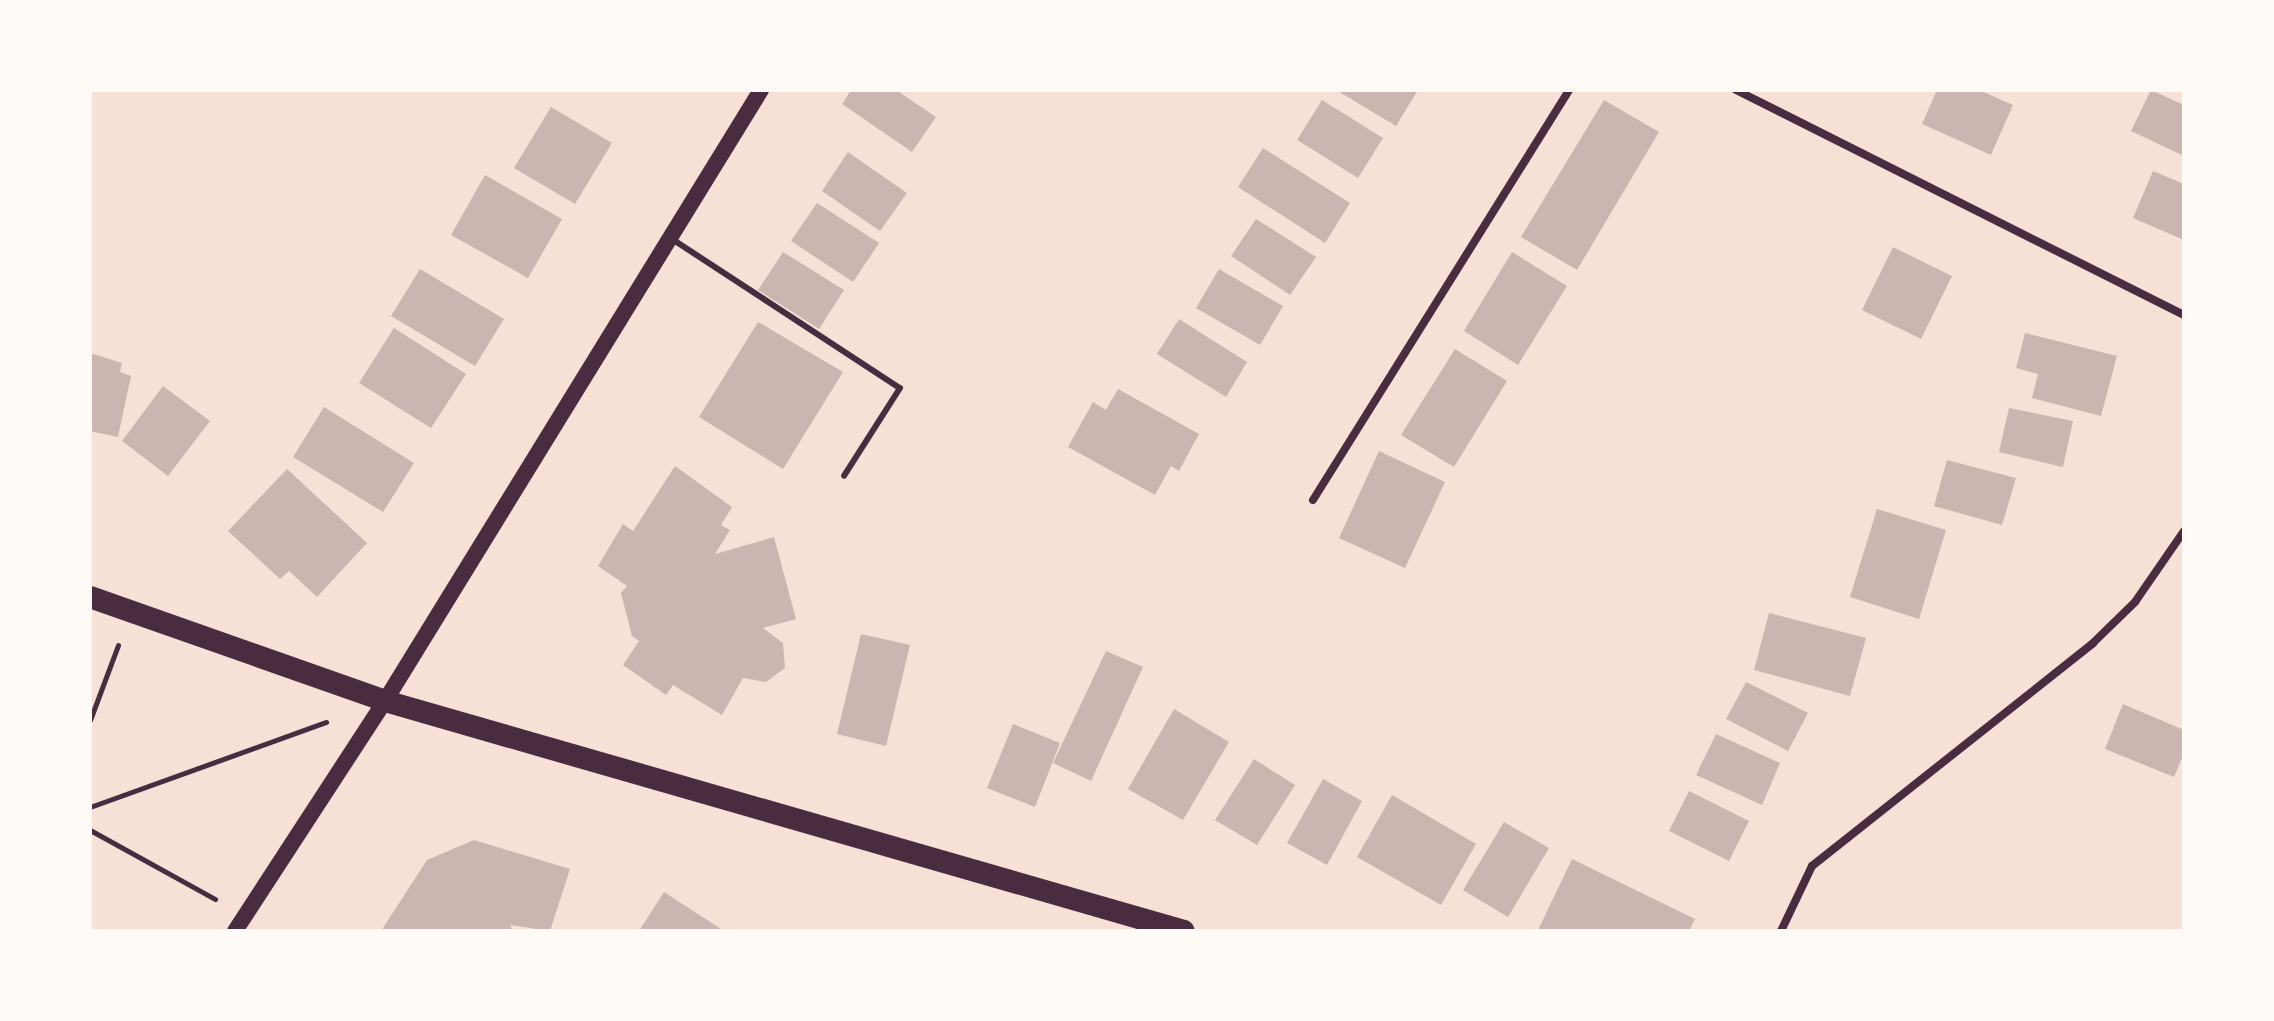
<!DOCTYPE html>
<html>
<head>
<meta charset="utf-8">
<style>
	body { margin:0 }
	#map { position:relative; width:2274px; height:1021px; overflow:hidden; background:#f7e1d7; font-family:Arial,sans-serif }
	div>[style] { position:absolute }
	[style*='--x'] { left:calc(var(--x)*1px); top:calc(var(--y)*1px); width:calc(var(--w)*1px); rotate:calc(var(--a)*1deg) }
	.building>* { inset:0; background:#ccb4b1 }
	.path>* { height:5px; margin:-2.5px; padding:0 2.5px; transform-origin:2.5px; border-radius:2.5px; background:#4a2c40 }
	.service>* { height:6px; margin:-3px; padding:0 3px; transform-origin:3px; border-radius:3px; background:#4a2c40 }
	.minor>* { height:8px; margin:-4px; padding:0 4px; transform-origin:4px; border-radius:4px; background:#4a2c40 }
	.secondary>* { height:16px; margin:-8px; padding:0 8px; transform-origin:8px; border-radius:8px; background:#4a2c40 }
	.trunk>* { height:22px; margin:-11px; padding:0 11px; transform-origin:11px; border-radius:11px; background:#4a2c40 }
	span { translate:-50% -50%; white-space:nowrap; text-align:center; line-height:1.15; -webkit-text-stroke:6px #fffaf5; paint-order:stroke }
	.frame { position:absolute; inset:0; border:92px solid #fffaf5; pointer-events:none }
</style>
</head>
<body>
<div id="map">
	<div class="building">
		<i style="clip-path:polygon(851px 90px,896px 90px,936px 117px,912px 152px,842px 104px)"></i>
		<i style="clip-path:polygon(1336px 90px,1418px 90px,1396px 126px)"></i>
		<i style="clip-path:polygon(1937px 90px,1979px 90px,2013px 105px,1991px 155px,1922px 124px)"></i>
		<i style="clip-path:polygon(2151px 90px,2184px 105px,2184px 156px,2131px 131px)"></i>
		<i style="clip-path:polygon(1322px 100px,1383px 138px,1358px 178px,1297px 140px)"></i>
		<i style="clip-path:polygon(1604px 100px,1659px 132px,1577px 270px,1521px 237px)"></i>
		<i style="clip-path:polygon(551px 107px,612px 143px,575px 204px,514px 168px)"></i>
		<i style="clip-path:polygon(1263px 148px,1350px 203px,1325px 243px,1238px 187px)"></i>
		<i style="clip-path:polygon(848px 152px,907px 193px,880px 231px,822px 191px)"></i>
		<i style="clip-path:polygon(2153px 171px,2184px 184px,2184px 240px,2133px 218px)"></i>
		<i style="clip-path:polygon(485px 175px,562px 219px,528px 278px,451px 235px)"></i>
		<i style="clip-path:polygon(817px 203px,879px 243px,853px 282px,791px 241px)"></i>
		<i style="clip-path:polygon(1256px 219px,1316px 257px,1290px 295px,1231px 256px)"></i>
		<i style="clip-path:polygon(1893px 247px,1952px 276px,1921px 339px,1862px 310px)"></i>
		<i style="clip-path:polygon(783px 252px,844px 290px,819px 329px,758px 290px)"></i>
		<i style="clip-path:polygon(1512px 252px,1567px 286px,1518px 365px,1464px 331px)"></i>
		<i style="clip-path:polygon(420px 269px,504px 319px,475px 366px,391px 316px)"></i>
		<i style="clip-path:polygon(1219px 269px,1283px 306px,1260px 345px,1196px 308px)"></i>
		<i style="clip-path:polygon(1179px 319px,1247px 362px,1226px 397px,1157px 354px)"></i>
		<i style="clip-path:polygon(758px 322px,843px 372px,783px 469px,699px 417px)"></i>
		<i style="clip-path:polygon(394px 328px,466px 374px,431px 428px,359px 383px)"></i>
		<i style="clip-path:polygon(2025px 333px,2117px 356px,2101px 416px,2032px 398px,2038px 374px,2016px 368px)"></i>
		<i style="clip-path:polygon(1455px 349px,1507px 381px,1454px 467px,1401px 435px)"></i>
		<i style="clip-path:polygon(90px 353px,122px 363px,120px 372px,131px 376px,118px 437px,90px 431px)"></i>
		<i style="clip-path:polygon(163px 386px,210px 421px,168px 476px,122px 441px)"></i>
		<i style="clip-path:polygon(1118px 389px,1199px 434px,1179px 471px,1171px 466px,1155px 495px,1068px 447px,1093px 402px,1106px 410px)"></i>
		<i style="clip-path:polygon(324px 407px,414px 463px,383px 512px,293px 457px)"></i>
		<i style="clip-path:polygon(2009px 408px,2073px 421px,2063px 467px,1999px 452px)"></i>
		<i style="clip-path:polygon(1379px 451px,1445px 482px,1405px 568px,1339px 538px)"></i>
		<i style="clip-path:polygon(1947px 460px,2016px 478px,2002px 525px,1934px 506px)"></i>
		<i style="clip-path:polygon(675px 466px,732px 507px,721px 525px,730px 530px,715px 554px,774px 537px,796px 619px,763px 628px,783px 643px,785px 668px,766px 682px,743px 678px,722px 715px,673px 685px,666px 695px,623px 665px,639px 641px,632px 636px,621px 593px,627px 586px,598px 566px,623px 524px,633px 531px)"></i>
		<i style="clip-path:polygon(287px 469px,367px 543px,317px 597px,289px 571px,280px 579px,228px 531px)"></i>
		<i style="clip-path:polygon(1877px 509px,1946px 530px,1919px 619px,1850px 597px)"></i>
		<i style="clip-path:polygon(1769px 613px,1866px 638px,1850px 696px,1754px 670px)"></i>
		<i style="clip-path:polygon(861px 634px,910px 645px,886px 746px,837px 734px)"></i>
		<i style="clip-path:polygon(1106px 651px,1143px 667px,1091px 781px,1053px 763px)"></i>
		<i style="clip-path:polygon(1746px 682px,1808px 713px,1788px 751px,1726px 719px)"></i>
		<i style="clip-path:polygon(2123px 704px,2184px 730px,2184px 753px,2174px 777px,2105px 749px)"></i>
		<i style="clip-path:polygon(1174px 709px,1229px 742px,1183px 820px,1128px 789px)"></i>
		<i style="clip-path:polygon(1013px 724px,1060px 743px,1035px 807px,987px 788px)"></i>
		<i style="clip-path:polygon(1716px 734px,1780px 763px,1762px 805px,1696px 775px)"></i>
		<i style="clip-path:polygon(1254px 759px,1295px 785px,1257px 845px,1215px 820px)"></i>
		<i style="clip-path:polygon(1323px 779px,1362px 801px,1327px 865px,1287px 843px)"></i>
		<i style="clip-path:polygon(1689px 791px,1749px 821px,1729px 861px,1669px 831px)"></i>
		<i style="clip-path:polygon(1392px 795px,1476px 844px,1441px 905px,1357px 857px)"></i>
		<i style="clip-path:polygon(1504px 822px,1549px 848px,1508px 917px,1463px 890px)"></i>
		<i style="clip-path:polygon(474px 840px,570px 869px,550px 931px,510px 925px,513px 931px,381px 931px,427px 860px)"></i>
		<i style="clip-path:polygon(1572px 859px,1695px 919px,1689px 931px,1538px 930px)"></i>
		<i style="clip-path:polygon(664px 892px,724px 931px,639px 931px)"></i>
	</div>
	<div class="path">
		<i style="--x:90;--y:720;--w:80;--a:-69.5"></i>
		<i style="--x:90;--y:807;--w:251;--a:-19.8"></i>
		<i style="--x:90;--y:830;--w:143;--a:28.9"></i>
	</div>
	<div class="service">
		<i style="--x:672;--y:239;--w:272;--a:33.2"></i>
		<i style="--x:900;--y:388;--w:104;--a:122.5"></i>
	</div>
	<div class="minor">
		<i style="--x:1736;--y:90;--w:501;--a:26.67"></i>
		<i style="--x:1313;--y:500;--w:483;--a:-58"></i>
		<i style="--x:1781;--y:931;--w:72;--a:-64.5"></i>
		<i style="--x:1812;--y:866;--w:359;--a:-38.4"></i>
		<i style="--x:2093;--y:643;--w:59;--a:-44.3"></i>
		<i style="--x:2135;--y:602;--w:86;--a:-55.4"></i>
	</div>
	<div class="secondary">
		<i style="--x:235;--y:931;--w:275;--a:-56.9"></i>
		<i style="--x:385;--y:701;--w:717;--a:-58.39"></i>
	</div>
	<div class="trunk">
		<i style="--x:90;--y:597;--w:313;--a:19.4"></i>
		<i style="--x:385;--y:701;--w:831;--a:16.06"></i>
	</div>
	<div class="frame"></div>
</div>
</body>
</html>
